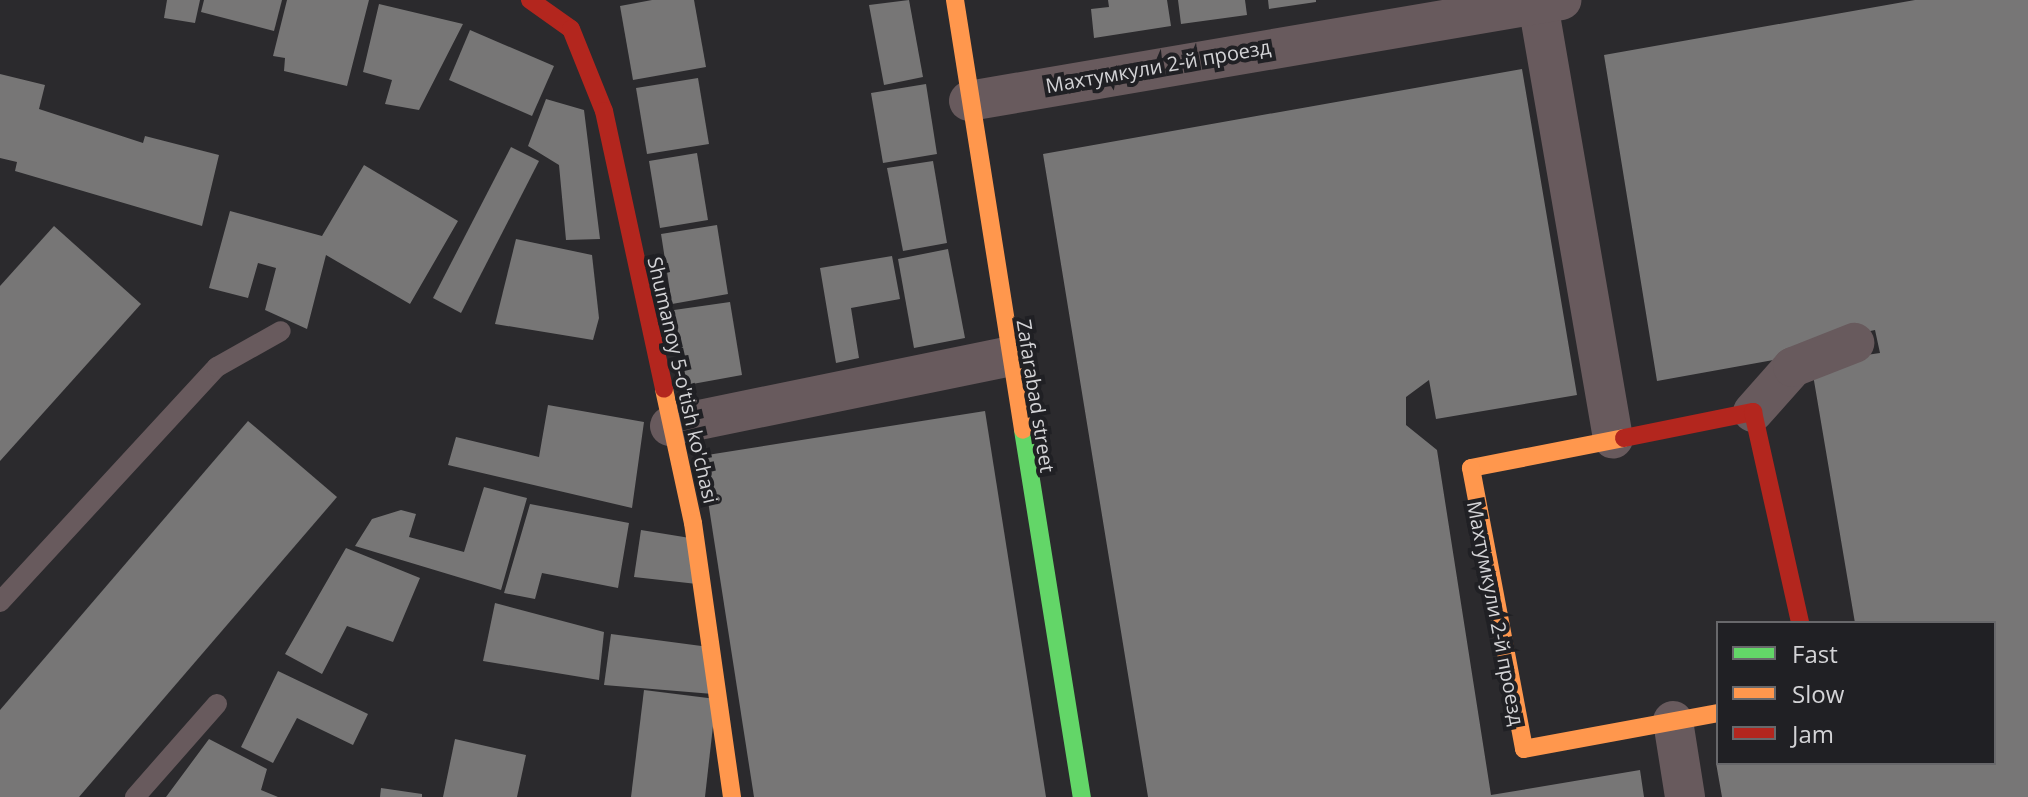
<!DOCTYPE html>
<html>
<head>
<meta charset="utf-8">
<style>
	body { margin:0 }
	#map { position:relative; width:2028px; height:797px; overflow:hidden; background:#2b2a2d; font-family:"Open Sans",sans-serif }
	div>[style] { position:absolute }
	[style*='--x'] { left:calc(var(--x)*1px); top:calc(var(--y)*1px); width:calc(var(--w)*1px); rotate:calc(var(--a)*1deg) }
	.building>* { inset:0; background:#777676 }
	.lane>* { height:20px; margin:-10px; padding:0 10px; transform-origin:10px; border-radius:10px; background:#685a5d }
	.street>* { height:40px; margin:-20px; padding:0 20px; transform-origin:20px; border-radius:20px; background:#685a5d }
	.fast>* { height:18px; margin:-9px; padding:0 9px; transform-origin:9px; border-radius:9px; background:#63d668 }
	.slow>* { height:18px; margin:-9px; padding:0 9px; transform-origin:9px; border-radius:9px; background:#ff974d }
	.jam>* { height:18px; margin:-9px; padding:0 9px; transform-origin:9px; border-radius:9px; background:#b3261e }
	span { translate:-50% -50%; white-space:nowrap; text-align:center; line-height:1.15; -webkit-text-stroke:8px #202024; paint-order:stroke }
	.street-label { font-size:20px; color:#d3d3d6 }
	.legend { position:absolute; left:1716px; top:621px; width:280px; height:144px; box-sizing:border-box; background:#202024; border:2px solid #68686b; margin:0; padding:10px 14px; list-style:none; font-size:24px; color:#d3d3d6 }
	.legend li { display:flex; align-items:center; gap:16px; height:40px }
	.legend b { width:40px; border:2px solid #68686b }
</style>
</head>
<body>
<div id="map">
	<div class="building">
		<i style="clip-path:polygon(167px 0,200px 0,195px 23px,164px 18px)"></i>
		<i style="clip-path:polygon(204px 0,282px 0,274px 31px,201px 12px)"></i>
		<i style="clip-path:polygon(287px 0,369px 0,347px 86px,284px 71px,285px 58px,273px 56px)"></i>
		<i style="clip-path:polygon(652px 0,694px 0,706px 67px,633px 80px,620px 6px)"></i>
		<i style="clip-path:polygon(909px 0,923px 77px,884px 85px,869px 5px)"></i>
		<i style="clip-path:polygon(1108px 0,1167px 0,1171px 26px,1094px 38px,1091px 9px,1109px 7px)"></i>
		<i style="clip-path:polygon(1178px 0,1245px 0,1247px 15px,1181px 24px)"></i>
		<i style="clip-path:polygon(1268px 0,1316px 0,1316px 2px,1269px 9px)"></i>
		<i style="clip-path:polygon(1915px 0,2028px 0,2028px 797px,1722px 797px,1716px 763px,1994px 763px,1994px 623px,1855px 623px,1811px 363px,1880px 353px,1875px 330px,1808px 344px,1779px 359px,1657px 381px,1604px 55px)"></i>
		<i style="clip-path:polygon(379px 4px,463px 24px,419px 110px,385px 104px,392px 80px,363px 72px)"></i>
		<i style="clip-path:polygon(470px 30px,554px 66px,532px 116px,449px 80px)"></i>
		<i style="clip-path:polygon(1522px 69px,1577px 395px,1436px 419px,1429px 380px,1406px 397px,1406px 425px,1437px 450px,1491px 795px,1640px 770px,1644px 797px,1148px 797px,1043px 154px)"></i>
		<i style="clip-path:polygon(0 74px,45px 85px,39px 109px,143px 143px,145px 136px,219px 155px,202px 226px,15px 171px,17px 162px,0 158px)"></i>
		<i style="clip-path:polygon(698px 78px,709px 144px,647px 154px,636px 88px)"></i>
		<i style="clip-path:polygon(926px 84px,937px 154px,883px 163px,871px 93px)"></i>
		<i style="clip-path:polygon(546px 99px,584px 110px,600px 239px,566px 240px,559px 165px,528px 146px)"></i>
		<i style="clip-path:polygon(511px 147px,539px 161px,461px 313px,433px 298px)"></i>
		<i style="clip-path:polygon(697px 153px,708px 220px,660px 228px,649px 161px)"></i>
		<i style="clip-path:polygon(933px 161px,947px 243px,903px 251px,887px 168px)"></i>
		<i style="clip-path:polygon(364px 165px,458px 221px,410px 304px,326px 255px,307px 329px,265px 310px,276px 268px,258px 263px,248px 298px,209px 288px,230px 211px,322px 236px)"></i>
		<i style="clip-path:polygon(717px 225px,728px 294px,672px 304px,661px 234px)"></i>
		<i style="clip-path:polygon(54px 226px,141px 304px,0 461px,0 286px)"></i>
		<i style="clip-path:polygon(516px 239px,592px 255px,599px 318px,593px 340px,495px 324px)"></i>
		<i style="clip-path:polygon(948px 249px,965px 338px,914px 348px,898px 259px)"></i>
		<i style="clip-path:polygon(892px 256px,900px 299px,851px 308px,859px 358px,836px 363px,820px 268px)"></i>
		<i style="clip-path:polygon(730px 302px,742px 375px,687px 385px,674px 310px)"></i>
		<i style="clip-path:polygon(548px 405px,644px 422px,632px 508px,448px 465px,456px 437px,539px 457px)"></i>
		<i style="clip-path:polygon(985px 411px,1046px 797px,754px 797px,701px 456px)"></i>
		<i style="clip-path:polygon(248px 421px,337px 497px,79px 797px,0 797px,0 710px)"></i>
		<i style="clip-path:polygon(484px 487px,527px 498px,501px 590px,355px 546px,372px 519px,401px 510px,416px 514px,409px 537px,464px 552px)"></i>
		<i style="clip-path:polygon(530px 504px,629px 523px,618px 588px,542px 573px,535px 599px,504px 593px)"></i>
		<i style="clip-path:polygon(641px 530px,690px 538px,697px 584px,634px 577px)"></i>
		<i style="clip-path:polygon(346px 548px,420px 578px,393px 642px,347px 626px,322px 674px,285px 654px)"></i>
		<i style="clip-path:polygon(495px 603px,604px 632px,599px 680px,483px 661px)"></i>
		<i style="clip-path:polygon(611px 634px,709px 647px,713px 694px,604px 685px)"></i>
		<i style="clip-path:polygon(278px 671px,368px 714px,353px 745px,297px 718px,273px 763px,241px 747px)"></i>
		<i style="clip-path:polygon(644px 690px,716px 699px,705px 797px,631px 797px)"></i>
		<i style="clip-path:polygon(209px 739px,267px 769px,261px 790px,278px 797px,166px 797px)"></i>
		<i style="clip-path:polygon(455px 739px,526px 755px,517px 797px,443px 797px)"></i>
		<i style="clip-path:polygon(381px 788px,422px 794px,422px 797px,380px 797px)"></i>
	</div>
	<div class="lane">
		<i style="--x:0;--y:602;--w:320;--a:-47.3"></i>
		<i style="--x:217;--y:367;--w:73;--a:-29.4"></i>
		<i style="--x:135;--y:797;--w:124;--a:-48.6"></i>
	</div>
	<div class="street">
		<i style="--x:1538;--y:4;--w:441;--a:80.2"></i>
		<i style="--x:969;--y:101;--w:601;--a:-9.68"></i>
		<i style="--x:1753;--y:412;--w:60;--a:-48.4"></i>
		<i style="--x:1793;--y:367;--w:66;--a:-21.5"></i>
		<i style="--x:670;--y:426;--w:344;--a:-11.6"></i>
		<i style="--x:1673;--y:721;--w:77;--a:81"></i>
	</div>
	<div class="fast">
		<i style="--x:1023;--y:430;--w:372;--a:80.9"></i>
	</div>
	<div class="slow">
		<i style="--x:955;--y:0;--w:435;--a:81"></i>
		<i style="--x:664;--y:389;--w:137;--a:77.8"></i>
		<i style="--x:693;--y:523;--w:277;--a:81.9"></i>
		<i style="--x:1624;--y:438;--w:156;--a:168.9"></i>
		<i style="--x:1471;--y:468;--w:286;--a:79.3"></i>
		<i style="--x:1524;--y:749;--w:197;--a:-10.5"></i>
	</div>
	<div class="jam">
		<i style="--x:530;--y:0;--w:50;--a:35.3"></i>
		<i style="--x:571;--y:29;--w:88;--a:68.1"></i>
		<i style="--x:604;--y:111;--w:284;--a:77.8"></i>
		<i style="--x:1624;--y:438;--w:132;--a:-11.4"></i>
		<i style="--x:1753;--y:412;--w:216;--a:77.4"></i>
	</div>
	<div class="street-label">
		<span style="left:1158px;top:66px;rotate:-10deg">Махтумкули 2-й проезд</span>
		<span style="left:683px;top:380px;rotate:77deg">Shumanoy 5-o'tish ko'chasi</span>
		<span style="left:1036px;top:396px;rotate:81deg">Zafarabad street</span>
		<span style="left:1496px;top:613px;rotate:79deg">Махтумкули 2-й проезд</span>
	</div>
	<ul class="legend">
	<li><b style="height:10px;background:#63d668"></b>Fast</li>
	<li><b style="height:10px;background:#ff974d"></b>Slow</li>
	<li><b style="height:10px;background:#b3261e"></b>Jam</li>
	</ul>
</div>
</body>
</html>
